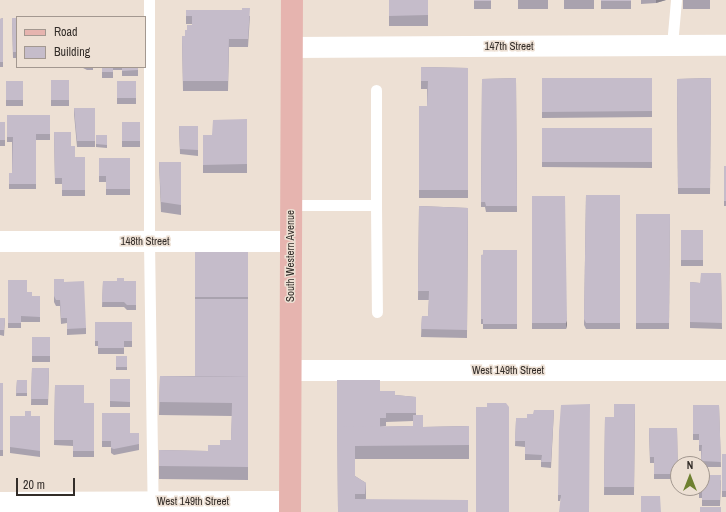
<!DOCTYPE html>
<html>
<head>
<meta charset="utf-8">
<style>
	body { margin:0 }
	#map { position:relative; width:726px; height:512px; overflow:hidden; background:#ede0d4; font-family:"Archivo Narrow",sans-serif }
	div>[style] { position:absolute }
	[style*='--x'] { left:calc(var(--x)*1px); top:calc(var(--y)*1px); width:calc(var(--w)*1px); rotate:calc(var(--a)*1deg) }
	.lane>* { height:11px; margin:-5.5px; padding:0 5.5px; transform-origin:5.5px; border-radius:5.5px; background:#fff }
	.street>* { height:21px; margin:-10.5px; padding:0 10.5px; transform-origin:10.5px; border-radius:10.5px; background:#fff }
	.primary>* { height:22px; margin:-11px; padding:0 11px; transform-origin:11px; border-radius:11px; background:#e6b4af }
	.wall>* { inset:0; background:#a9a2ae }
	.shaded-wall>* { inset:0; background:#8a848d }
	.building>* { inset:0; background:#c5bcca }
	span { translate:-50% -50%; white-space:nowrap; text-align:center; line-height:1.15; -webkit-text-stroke:3px #ede0d4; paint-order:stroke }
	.street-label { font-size:11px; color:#332d29 }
	.legend { position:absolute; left:16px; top:16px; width:130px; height:52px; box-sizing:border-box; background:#ede0d4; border:1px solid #a39890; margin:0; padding:5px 7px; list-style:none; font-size:12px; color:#332d29 }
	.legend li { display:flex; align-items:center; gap:8px; height:20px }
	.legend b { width:20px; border:1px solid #a39890 }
	.north { position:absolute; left:670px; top:456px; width:40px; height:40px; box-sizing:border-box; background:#ede0d4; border:1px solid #a39890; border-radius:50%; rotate:0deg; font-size:11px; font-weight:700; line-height:16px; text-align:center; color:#332d29 }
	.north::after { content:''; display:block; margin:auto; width:14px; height:18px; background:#6e8030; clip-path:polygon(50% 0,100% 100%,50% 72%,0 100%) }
	.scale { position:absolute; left:16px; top:478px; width:59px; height:18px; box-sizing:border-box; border:2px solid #332d29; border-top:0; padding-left:5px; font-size:12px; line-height:14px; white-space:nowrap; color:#332d29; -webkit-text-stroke:3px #ede0d4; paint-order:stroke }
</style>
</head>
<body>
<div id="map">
	<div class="lane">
		<i style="--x:149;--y:0;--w:241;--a:90"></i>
		<i style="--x:149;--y:241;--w:271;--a:89.2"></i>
		<i style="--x:672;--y:45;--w:45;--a:-84.9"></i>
		<i style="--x:376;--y:90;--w:115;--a:90"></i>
		<i style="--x:290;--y:205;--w:86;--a:0"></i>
		<i style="--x:376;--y:205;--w:107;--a:89.5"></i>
	</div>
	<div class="street">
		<i style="--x:291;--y:47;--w:435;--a:-0.3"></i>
		<i style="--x:0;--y:241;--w:289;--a:0"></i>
		<i style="--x:290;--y:370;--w:436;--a:0"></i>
		<i style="--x:0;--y:502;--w:290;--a:-0.2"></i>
	</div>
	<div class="primary">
		<i style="--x:290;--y:512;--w:512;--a:-89.78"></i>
	</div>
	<div class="wall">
		<i style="clip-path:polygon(389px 0,428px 0,428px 26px,389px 26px)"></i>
		<i style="clip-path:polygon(474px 0,491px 0,491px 9px,474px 9px)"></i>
		<i style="clip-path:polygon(518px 0,548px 0,548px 9px,518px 9px)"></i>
		<i style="clip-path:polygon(564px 0,594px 0,594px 9px,564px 9px)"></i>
		<i style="clip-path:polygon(601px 0,631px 0,631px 9px,601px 9px)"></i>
		<i style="clip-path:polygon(641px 0,666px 0,656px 3px,641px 4px)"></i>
		<i style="clip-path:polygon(683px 0,710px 0,710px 9px,683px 9px)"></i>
		<i style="clip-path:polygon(186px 10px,250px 16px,248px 47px,229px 47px,228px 91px,183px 91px,182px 36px,185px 36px,187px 30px,192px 25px,192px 24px,186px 24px)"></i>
		<i style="clip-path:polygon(3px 18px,3px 67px,0 67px,0 19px)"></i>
		<i style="clip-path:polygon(12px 18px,17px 18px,17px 58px,13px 58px)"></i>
		<i style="clip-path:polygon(81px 67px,93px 67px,93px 70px,87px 70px)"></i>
		<i style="clip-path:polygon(102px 67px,138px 67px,138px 76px,122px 76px,122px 70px,113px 70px,113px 78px,102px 78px)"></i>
		<i style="clip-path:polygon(421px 67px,468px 68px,468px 198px,419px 198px,419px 106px,427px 106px,427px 89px,421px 89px)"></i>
		<i style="clip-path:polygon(516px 78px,517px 212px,486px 212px,485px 207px,481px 207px,482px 79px)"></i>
		<i style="clip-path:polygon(542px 78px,652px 78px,652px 117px,542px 118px)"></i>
		<i style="clip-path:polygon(711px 78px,710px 194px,678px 194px,677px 79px)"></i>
		<i style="clip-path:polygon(51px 80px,69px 80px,69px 106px,51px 106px)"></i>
		<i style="clip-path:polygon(6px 81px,23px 81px,23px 106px,6px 106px)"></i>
		<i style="clip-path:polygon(117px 81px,136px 81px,136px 104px,117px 104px)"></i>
		<i style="clip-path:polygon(74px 108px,95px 108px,95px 147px,77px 147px,74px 114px)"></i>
		<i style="clip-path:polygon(7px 115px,50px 115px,50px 140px,36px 140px,36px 189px,9px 189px,9px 173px,12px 173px,12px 142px,7px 142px)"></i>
		<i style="clip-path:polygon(247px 119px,247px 173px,203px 173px,203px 135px,212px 135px)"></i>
		<i style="clip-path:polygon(0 122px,5px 122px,5px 146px,0 146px)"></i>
		<i style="clip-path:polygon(122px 122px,140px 122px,140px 147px,122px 147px)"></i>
		<i style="clip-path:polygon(179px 126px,198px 126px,198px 156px,180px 154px)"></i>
		<i style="clip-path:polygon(542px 128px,652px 128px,652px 168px,542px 167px)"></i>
		<i style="clip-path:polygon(54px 132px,71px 146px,75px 157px,85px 157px,85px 196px,62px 196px,62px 184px,55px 184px)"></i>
		<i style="clip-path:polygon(96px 135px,107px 135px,107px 148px,96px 147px)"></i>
		<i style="clip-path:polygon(99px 158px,130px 158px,130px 195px,106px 195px,106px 182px,99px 182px)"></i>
		<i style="clip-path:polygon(159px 162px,181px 162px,181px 215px,161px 212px)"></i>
		<i style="clip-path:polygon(724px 166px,726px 166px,726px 206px,724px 206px)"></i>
		<i style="clip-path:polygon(586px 195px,620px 195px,620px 329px,586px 329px,584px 325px)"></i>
		<i style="clip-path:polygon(532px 196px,567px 325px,566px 329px,532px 329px)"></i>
		<i style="clip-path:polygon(419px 206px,468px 208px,467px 338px,421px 337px,422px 316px,428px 316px,429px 300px,418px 300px)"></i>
		<i style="clip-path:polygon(636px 214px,670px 214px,669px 329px,636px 329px)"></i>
		<i style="clip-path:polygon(681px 230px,703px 230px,703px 266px,681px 266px)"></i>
		<i style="clip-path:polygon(517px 250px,517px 329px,483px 329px,483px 324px,481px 324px,481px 255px)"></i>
		<i style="clip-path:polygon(195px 252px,248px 252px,248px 480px,159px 479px,159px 450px,208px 451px,231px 440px,232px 416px,159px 415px,160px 376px,195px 376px)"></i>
		<i style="clip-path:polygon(721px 273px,722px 329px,690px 328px,690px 282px,700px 283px)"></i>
		<i style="clip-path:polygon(54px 279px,64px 282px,86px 328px,86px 334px,67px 335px,67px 323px,61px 324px,60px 306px,56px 306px,54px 302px)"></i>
		<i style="clip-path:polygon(8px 280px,27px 292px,32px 296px,40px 296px,40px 322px,21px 322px,21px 328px,8px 328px)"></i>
		<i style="clip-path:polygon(103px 281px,136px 281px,136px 310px,127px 310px,124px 307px,102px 307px)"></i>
		<i style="clip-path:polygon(0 318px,5px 318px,4px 336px,0 335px)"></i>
		<i style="clip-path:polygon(95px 322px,132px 322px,132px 347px,124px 347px,124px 354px,98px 354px,98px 346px,95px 346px)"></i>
		<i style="clip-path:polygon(32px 337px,50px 337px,50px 362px,32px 362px)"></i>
		<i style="clip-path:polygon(116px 356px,127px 356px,127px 370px,116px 370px)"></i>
		<i style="clip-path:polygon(32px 368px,49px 368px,48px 405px,31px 405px)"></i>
		<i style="clip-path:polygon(110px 379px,130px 379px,130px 407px,110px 407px)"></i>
		<i style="clip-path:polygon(17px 380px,27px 380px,27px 396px,16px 396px)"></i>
		<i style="clip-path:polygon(evenodd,337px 380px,395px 395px,416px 397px,416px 415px,423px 427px,469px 426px,469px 459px,355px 459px,355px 476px,366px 483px,366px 499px,338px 512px,337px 380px,413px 421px,413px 426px,380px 427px,386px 426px,386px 422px,413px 421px)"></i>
		<i style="clip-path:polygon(0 383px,3px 383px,3px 456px,0 456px)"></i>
		<i style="clip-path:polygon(55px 385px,84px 403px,94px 403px,94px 457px,73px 457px,73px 446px,54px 445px)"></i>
		<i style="clip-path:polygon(590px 404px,560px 501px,558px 501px,558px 495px)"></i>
		<i style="clip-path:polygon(635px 404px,634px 495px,604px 495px,605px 417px,614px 417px)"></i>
		<i style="clip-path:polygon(693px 405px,719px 405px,721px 467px,702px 467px,702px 464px,701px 464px,701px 451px,699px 451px,699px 440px,693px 440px)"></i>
		<i style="clip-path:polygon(554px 410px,551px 468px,541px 467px,541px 460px,525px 460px,525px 447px,515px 446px,516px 420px,527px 418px,533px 414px)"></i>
		<i style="clip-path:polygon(102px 413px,130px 433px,139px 433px,139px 450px,114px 455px,111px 453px,111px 447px,102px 447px)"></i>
		<i style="clip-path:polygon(10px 416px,40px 416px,40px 457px,10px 453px)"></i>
		<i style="clip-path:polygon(649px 428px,677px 428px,678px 479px,654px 479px,654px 463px,650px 463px)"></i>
		<i style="clip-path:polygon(722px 454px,726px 454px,726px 497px,722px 497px)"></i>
		<i style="clip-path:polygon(721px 480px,720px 506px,702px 506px,702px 498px,699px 498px,699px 488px)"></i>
	</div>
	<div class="shaded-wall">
		<i style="clip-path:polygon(656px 0,666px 0,656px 3px)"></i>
		<i style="clip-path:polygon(567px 319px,567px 325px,566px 329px,566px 323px)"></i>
	</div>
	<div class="building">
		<i style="clip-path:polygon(389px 0,428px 0,428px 15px,389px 16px)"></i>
		<i style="clip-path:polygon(474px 0,491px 0,491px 1px,474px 1px)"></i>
		<i style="clip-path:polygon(601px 0,631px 0,631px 1px,601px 1px)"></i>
		<i style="clip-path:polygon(242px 8px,250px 8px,248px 39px,229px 39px,229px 36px,185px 36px,185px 30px,187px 30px,187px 25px,192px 25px,192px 16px,186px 16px,186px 10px,242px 10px)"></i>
		<i style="clip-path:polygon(3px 18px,3px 62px,0 62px,0 19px)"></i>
		<i style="clip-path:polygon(12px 18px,17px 18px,17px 52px,13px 52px)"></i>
		<i style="clip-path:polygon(182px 36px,229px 36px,228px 81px,183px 81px)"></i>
		<i style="clip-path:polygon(102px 67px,113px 67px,113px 72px,102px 72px)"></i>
		<i style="clip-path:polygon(122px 67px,138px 67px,138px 70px,122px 71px)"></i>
		<i style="clip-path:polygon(421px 67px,468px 68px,468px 190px,419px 190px,419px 106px,427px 106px,428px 81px,421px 81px)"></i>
		<i style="clip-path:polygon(516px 78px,517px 206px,486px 206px,485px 202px,481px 202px,482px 79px)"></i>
		<i style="clip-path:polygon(542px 78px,652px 78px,652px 111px,542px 112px)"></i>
		<i style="clip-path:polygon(711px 78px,710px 188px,678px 188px,677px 79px)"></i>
		<i style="clip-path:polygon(51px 80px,69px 80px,69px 100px,51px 100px)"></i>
		<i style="clip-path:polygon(6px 81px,23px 81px,23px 100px,6px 100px)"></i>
		<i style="clip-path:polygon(117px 81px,136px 81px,136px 98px,117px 98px)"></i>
		<i style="clip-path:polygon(74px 108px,95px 108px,95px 141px,77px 141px)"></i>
		<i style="clip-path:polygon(7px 115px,50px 115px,50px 134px,36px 134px,36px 184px,9px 184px,9px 173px,12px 173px,13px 137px,7px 137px)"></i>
		<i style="clip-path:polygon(247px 119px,247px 164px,203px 165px,203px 135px,212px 135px,213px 120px)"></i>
		<i style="clip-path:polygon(0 122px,5px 122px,5px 140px,0 140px)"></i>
		<i style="clip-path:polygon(122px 122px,140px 122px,140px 141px,122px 141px)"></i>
		<i style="clip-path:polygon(179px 126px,198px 126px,198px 150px,180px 149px)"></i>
		<i style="clip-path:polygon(542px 128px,652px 128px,652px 162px,542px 162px)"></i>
		<i style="clip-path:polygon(54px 132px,71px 132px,71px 146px,75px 146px,75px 157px,85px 157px,85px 190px,62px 190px,62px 178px,55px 178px)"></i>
		<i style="clip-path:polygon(96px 135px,107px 135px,107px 145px,96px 144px)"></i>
		<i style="clip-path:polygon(99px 158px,130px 158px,130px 189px,106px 189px,106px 176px,99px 176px)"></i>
		<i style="clip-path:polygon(159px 162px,181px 162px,181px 205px,161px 202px)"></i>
		<i style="clip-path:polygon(724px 166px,726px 166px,726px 201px,724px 201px)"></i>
		<i style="clip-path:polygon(586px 195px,620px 195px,620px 323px,586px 323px,584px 319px)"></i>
		<i style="clip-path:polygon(532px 196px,565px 196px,567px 319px,566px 323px,532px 323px)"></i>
		<i style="clip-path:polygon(419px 206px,468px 208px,467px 330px,421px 329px,422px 316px,428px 316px,429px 291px,418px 291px)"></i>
		<i style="clip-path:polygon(636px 214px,670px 214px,669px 323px,636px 323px)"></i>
		<i style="clip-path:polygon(681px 230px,703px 230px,703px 260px,681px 260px)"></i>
		<i style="clip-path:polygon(483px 250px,517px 250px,517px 324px,483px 324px,483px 319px,481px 319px,481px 255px,483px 255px)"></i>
		<i style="clip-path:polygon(195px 252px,248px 252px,248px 297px,195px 297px)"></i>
		<i style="clip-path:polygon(701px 273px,721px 273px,722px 323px,690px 322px,690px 282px,700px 283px)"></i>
		<i style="clip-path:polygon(117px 278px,124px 278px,124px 281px,136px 281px,136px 305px,127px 305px,124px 302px,102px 302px,103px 281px,117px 281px)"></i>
		<i style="clip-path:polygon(54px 279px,64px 279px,64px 282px,84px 281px,86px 328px,67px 329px,67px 318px,61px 318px,60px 300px,56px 300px,54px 296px)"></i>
		<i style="clip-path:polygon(8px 280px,27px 280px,27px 292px,32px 292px,32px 296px,40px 296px,40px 317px,21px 316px,21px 323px,8px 323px)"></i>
		<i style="clip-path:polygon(195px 299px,248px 299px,248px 377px,195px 376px)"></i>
		<i style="clip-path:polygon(0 318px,5px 318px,4px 330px,0 330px)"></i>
		<i style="clip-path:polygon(95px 322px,132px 322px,132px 341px,124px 341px,124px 348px,98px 348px,98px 341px,95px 341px)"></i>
		<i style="clip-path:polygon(32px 337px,50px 337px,50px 356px,32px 356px)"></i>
		<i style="clip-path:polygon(116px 356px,127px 356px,127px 367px,116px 367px)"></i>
		<i style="clip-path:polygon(32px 368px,49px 368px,48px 399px,31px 399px)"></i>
		<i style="clip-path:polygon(160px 376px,248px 377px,248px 467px,159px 466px,159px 450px,208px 451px,208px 445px,220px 445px,220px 440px,231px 440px,232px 403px,159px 402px)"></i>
		<i style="clip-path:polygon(110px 379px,130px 379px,130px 402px,110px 401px)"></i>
		<i style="clip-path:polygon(17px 380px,27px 380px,27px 393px,16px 393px)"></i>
		<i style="clip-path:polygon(337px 380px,380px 380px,380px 391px,395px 391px,395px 395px,416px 397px,416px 413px,386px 413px,386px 418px,380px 418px,380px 427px,337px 427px,337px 428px)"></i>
		<i style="clip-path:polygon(0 383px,3px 383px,3px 450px,0 450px)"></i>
		<i style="clip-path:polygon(55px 385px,84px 385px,84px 403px,94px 403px,94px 451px,73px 451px,73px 440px,54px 440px)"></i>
		<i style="clip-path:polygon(487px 403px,506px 403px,509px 407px,509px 512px,476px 512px,476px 407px,487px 407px)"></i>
		<i style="clip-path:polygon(590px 404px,589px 512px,559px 512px,561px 495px,558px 495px,559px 431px,561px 405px)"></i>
		<i style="clip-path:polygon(614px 404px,635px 404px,634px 487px,604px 487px,605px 417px,614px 417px)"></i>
		<i style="clip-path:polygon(693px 405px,719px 405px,721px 462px,701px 461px,702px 445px,699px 445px,699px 434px,693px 434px)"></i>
		<i style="clip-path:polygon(534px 410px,554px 410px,551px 462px,541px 462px,542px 455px,525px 454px,525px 441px,515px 441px,516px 420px,516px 418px,527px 418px,527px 414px,533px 414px)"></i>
		<i style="clip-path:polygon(25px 411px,31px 411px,31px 416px,40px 416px,40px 451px,10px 447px,10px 416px,25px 416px)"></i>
		<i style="clip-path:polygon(102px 413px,130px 413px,130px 433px,139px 433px,139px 444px,114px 449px,111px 448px,111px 441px,102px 441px)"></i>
		<i style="clip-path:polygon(413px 415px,423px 415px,423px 427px,469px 426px,469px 445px,355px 446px,355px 476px,366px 483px,365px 494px,355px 494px,355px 499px,468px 500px,468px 512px,338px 512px,337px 427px,413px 426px)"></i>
		<i style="clip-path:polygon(649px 428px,677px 428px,678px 474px,654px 474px,654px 457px,650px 457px)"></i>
		<i style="clip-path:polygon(722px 454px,726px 454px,726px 491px,722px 491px)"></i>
		<i style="clip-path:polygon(702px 475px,721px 475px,720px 500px,702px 500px,702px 492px,699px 492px,699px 488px,702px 488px)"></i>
		<i style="clip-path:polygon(641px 496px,660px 496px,661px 512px,641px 512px)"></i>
		<i style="clip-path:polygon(700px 507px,721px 507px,721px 512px,700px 512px)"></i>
	</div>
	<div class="street-label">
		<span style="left:509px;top:46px">147th Street</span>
		<span style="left:145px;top:241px">148th Street</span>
		<span style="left:290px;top:256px;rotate:-90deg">South Western Avenue</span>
		<span style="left:508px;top:370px">West 149th Street</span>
		<span style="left:193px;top:501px">West 149th Street</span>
	</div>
	<ul class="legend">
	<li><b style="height:5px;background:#e6b4af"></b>Road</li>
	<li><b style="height:11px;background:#c5bcca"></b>Building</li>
	</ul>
	<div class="north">N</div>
	<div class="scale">20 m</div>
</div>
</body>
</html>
